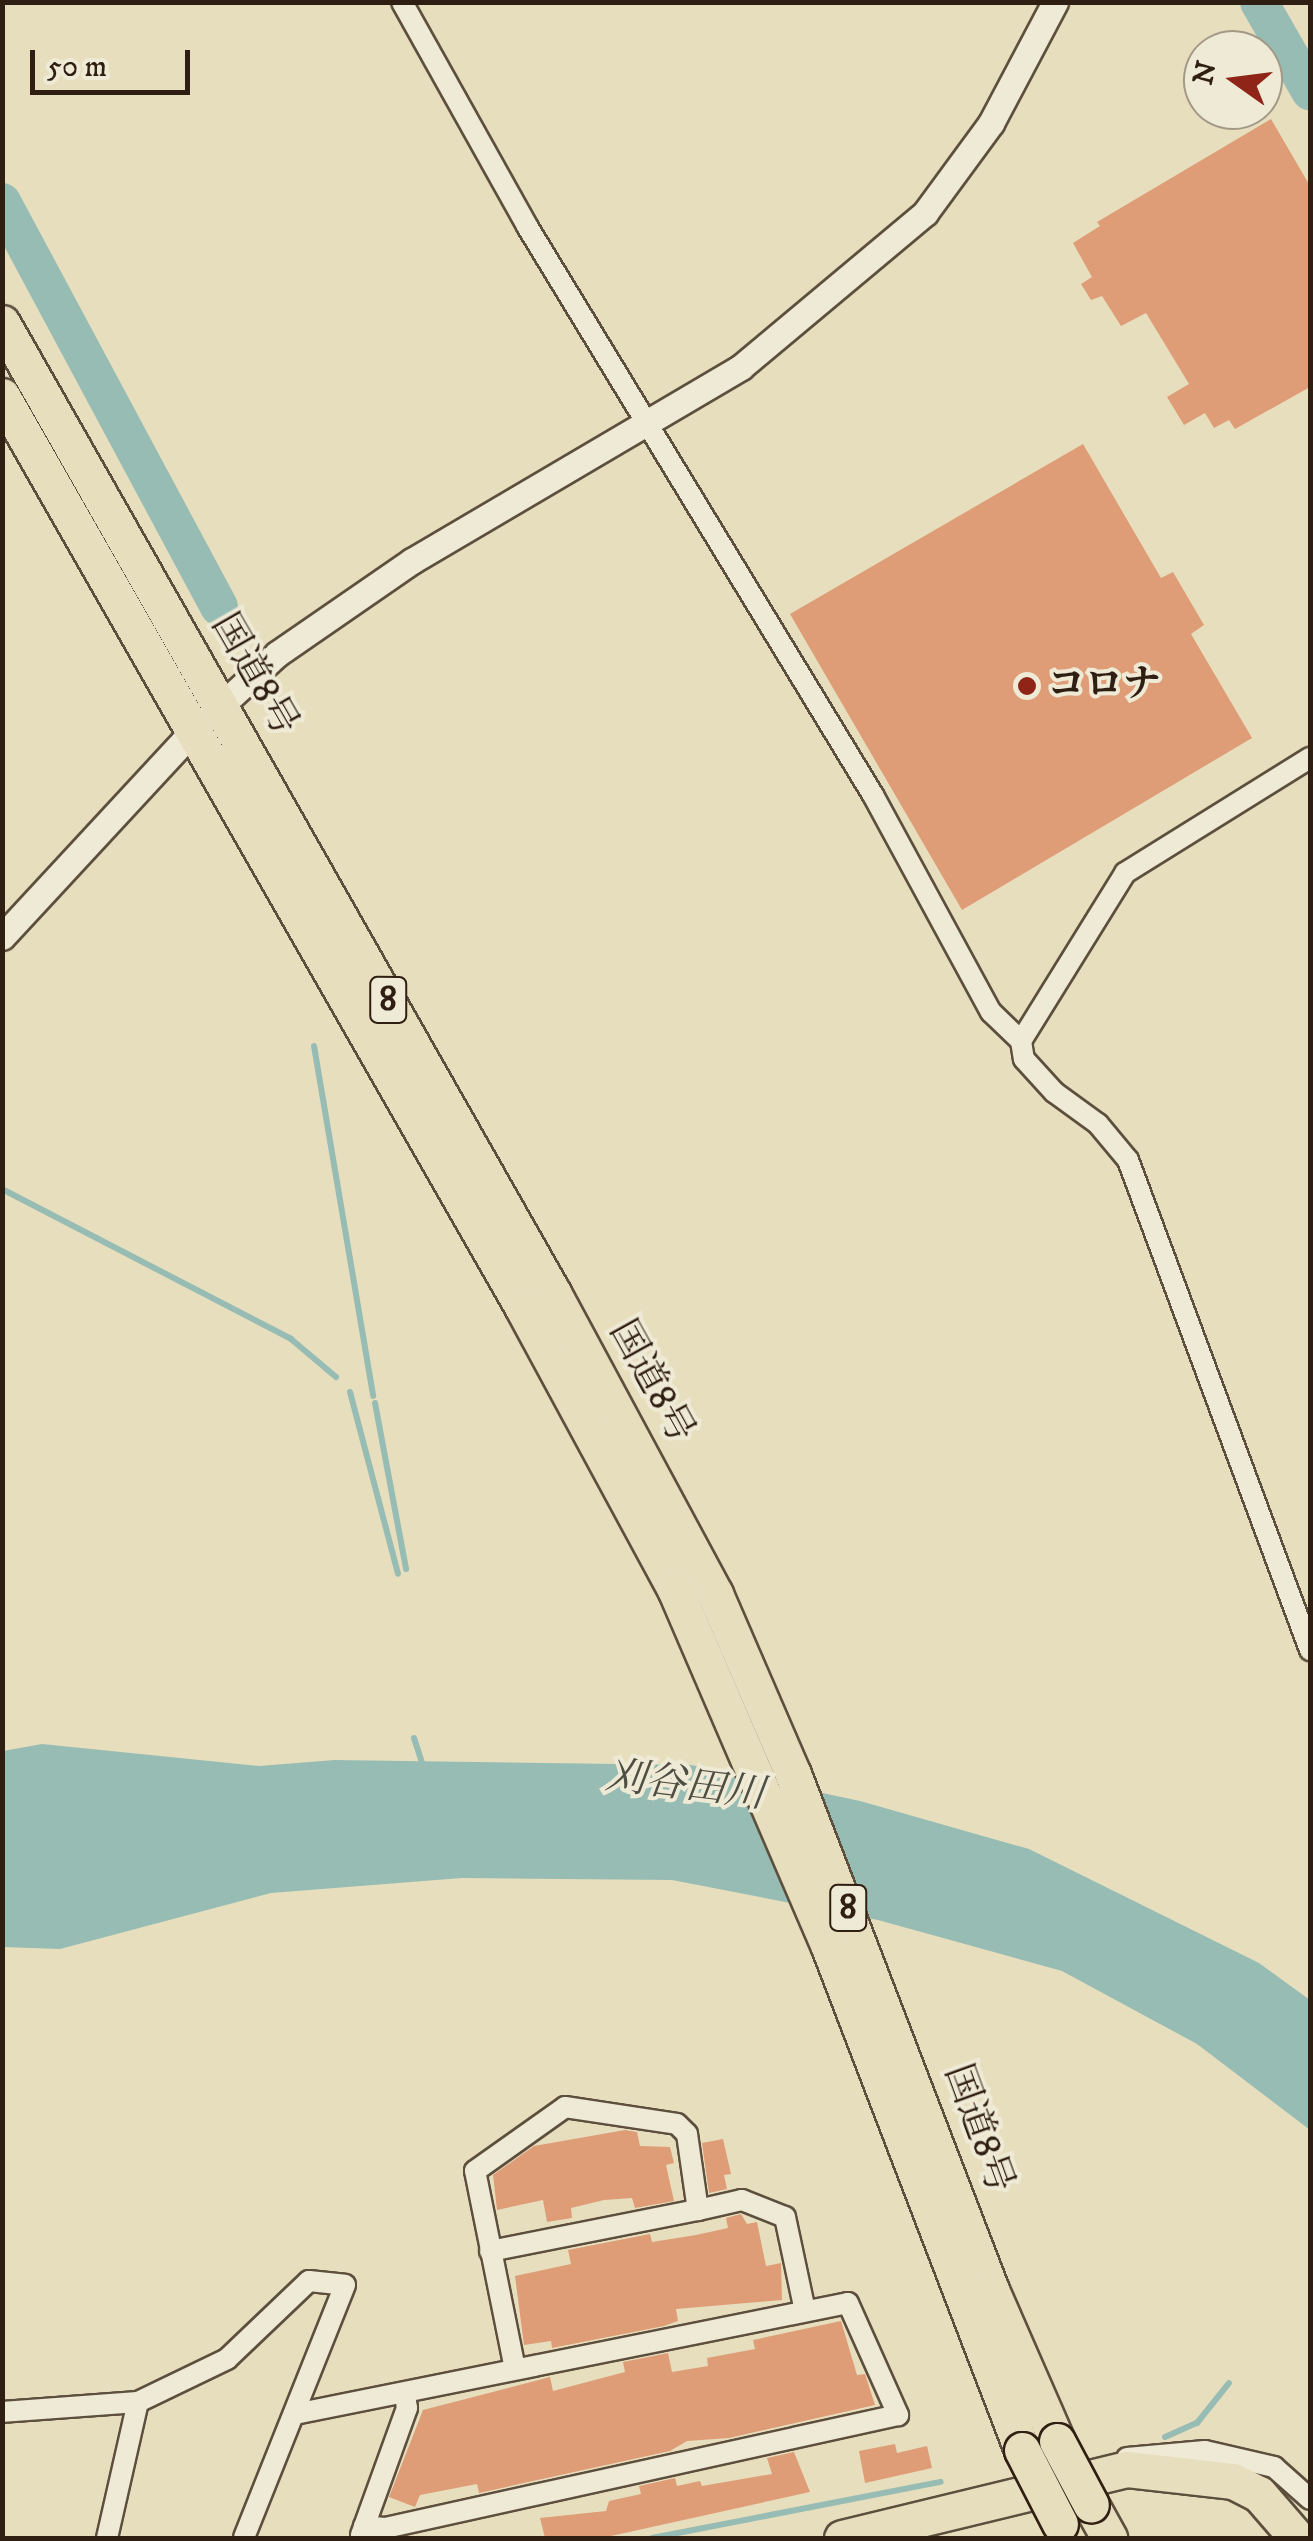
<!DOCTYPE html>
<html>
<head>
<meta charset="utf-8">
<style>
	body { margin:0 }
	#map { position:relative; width:1313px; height:2541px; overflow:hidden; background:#e7debe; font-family:"IM FELL DW Pica","Noto Serif JP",serif }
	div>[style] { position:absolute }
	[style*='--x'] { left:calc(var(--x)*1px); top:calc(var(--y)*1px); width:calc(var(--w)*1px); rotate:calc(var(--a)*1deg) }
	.water>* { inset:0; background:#97bcb3 }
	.stream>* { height:6px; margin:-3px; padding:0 3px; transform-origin:3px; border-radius:3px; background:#97bcb3 }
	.river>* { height:38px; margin:-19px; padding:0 19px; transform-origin:19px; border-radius:19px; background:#97bcb3 }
	.building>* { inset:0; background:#de9d76 }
	.roads { filter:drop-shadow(2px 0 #5d4f3d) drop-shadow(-2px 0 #5d4f3d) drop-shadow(0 2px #5d4f3d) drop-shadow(0 -2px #5d4f3d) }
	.minor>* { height:20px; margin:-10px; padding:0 10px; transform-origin:10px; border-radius:10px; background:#efead5 }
	.tertiary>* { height:25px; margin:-12.5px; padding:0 12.5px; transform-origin:12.5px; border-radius:12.5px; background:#efead5 }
	.trunk>* { height:35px; margin:-17.5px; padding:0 17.5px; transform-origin:17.5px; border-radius:17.5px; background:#e7debe }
	.bridges { filter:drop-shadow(2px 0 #2f1f12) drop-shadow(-2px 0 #2f1f12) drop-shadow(0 2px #2f1f12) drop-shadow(0 -2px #2f1f12) }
	.trunk-bridge>* { height:35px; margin:-17.5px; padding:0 17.5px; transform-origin:17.5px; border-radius:17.5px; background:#e7debe }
	.dots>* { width:28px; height:28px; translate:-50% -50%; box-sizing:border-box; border:5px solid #efead5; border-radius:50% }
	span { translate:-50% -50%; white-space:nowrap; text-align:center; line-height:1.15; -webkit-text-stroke:8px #efead5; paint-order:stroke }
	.shield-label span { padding:2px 8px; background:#efead5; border:2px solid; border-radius:8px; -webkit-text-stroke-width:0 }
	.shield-label { font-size:35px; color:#2f1f12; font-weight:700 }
	.street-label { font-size:38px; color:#2f1f12 }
	.poi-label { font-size:38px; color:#2f1f12; font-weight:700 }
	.left { translate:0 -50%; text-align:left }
	.water-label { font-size:40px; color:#4e4e42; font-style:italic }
	.frame { position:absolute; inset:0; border:5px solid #2f1f12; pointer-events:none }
	.north { position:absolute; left:1183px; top:30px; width:100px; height:100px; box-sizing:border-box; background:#efead5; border:2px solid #a29987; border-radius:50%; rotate:284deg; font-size:28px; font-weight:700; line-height:40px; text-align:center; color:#2f1f12 }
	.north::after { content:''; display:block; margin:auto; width:35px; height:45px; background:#8f2418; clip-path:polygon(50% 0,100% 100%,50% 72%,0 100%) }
	.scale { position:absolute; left:30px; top:50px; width:160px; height:45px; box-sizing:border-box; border:5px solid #2f1f12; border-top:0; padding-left:12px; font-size:30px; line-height:35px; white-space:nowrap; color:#2f1f12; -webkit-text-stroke:8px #efead5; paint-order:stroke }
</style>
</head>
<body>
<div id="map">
	<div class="water">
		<i style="clip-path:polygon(42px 1744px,259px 1766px,335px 1760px,691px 1765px,860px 1801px,1029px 1849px,1259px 1963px,1310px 2000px,1310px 2130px,1197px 2044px,1062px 1971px,878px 1920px,672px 1880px,462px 1878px,271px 1893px,60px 1949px,3px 1947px,3px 1751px)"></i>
	</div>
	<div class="stream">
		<i style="--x:314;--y:1046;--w:355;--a:80.4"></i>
		<i style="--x:2;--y:1189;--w:326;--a:27.4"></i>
		<i style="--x:291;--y:1339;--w:59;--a:40.2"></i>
		<i style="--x:350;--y:1392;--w:188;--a:75.2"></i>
		<i style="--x:375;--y:1403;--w:169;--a:79.4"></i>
		<i style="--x:414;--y:1738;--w:33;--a:72"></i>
		<i style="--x:1165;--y:2437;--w:35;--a:-24"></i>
		<i style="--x:1197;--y:2423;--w:51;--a:-51.3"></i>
		<i style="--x:652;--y:2538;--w:294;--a:-11"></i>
	</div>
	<div class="river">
		<i style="--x:1259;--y:2;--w:103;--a:60.2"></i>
		<i style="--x:2;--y:202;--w:459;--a:61.8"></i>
	</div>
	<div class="building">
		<i style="clip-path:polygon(1271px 119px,1310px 186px,1310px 387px,1235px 429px,1229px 420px,1214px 428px,1205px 413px,1184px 425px,1167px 397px,1189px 384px,1146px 313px,1121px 326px,1102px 296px,1091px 300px,1081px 284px,1092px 277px,1073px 243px,1100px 226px,1097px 222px)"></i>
		<i style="clip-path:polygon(1083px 444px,1161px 578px,1173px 572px,1204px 625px,1191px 634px,1252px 738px,962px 910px,790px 614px)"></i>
		<i style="clip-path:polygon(625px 2130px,637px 2132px,640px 2146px,670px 2147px,674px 2163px,666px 2165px,674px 2201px,635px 2208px,632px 2198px,604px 2200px,571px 2208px,572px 2218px,547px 2222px,543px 2200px,497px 2210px,493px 2175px,534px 2146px)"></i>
		<i style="clip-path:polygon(723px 2139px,731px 2174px,724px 2175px,727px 2189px,709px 2193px,702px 2143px)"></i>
		<i style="clip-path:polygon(741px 2214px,747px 2224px,757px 2222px,766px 2266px,781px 2263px,782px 2300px,676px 2309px,678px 2321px,664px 2326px,552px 2348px,551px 2341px,524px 2345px,515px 2276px,571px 2264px,568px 2250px,650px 2234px,652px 2242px,696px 2235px,728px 2228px,726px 2218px)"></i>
		<i style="clip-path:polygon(841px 2321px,857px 2375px,865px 2374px,875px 2405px,729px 2438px,687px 2441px,670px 2451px,479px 2493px,477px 2484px,420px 2495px,415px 2507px,389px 2497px,423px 2410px,550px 2377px,553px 2391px,625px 2372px,623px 2362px,668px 2353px,672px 2372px,708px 2366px,707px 2358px,755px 2349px,753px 2340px)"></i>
		<i style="clip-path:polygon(895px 2444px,897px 2453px,927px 2446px,932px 2468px,865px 2483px,859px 2451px)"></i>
		<i style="clip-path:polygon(794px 2452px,810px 2492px,611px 2536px,545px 2538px,540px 2518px,606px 2511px,609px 2501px,641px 2494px,639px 2486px,675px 2478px,677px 2486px,700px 2481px,702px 2486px,772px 2474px,767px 2458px)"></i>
	</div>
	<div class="roads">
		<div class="minor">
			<i style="--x:402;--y:2;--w:257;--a:60.8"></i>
			<i style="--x:527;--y:226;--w:666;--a:58.7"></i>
			<i style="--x:873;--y:795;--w:247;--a:61.5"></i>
			<i style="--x:991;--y:1012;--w:42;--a:44"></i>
			<i style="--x:1021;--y:1041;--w:18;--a:81"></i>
			<i style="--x:1024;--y:1059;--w:45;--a:47.7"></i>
			<i style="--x:1054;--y:1092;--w:54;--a:36"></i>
			<i style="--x:1098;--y:1124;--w:47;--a:50.2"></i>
			<i style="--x:1128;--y:1160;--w:523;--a:69.62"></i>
			<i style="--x:1021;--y:1041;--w:198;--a:-58.2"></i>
			<i style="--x:1125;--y:873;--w:218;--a:-31.9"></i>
			<i style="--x:490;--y:2251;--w:212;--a:-11.2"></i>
			<i style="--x:515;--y:2369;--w:202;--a:-101.4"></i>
			<i style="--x:475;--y:2171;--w:110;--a:-35.4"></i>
			<i style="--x:565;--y:2107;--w:113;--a:8.6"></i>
			<i style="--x:677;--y:2124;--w:14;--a:45"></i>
			<i style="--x:687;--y:2134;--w:77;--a:81.8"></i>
			<i style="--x:698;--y:2210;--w:45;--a:-12.8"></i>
			<i style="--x:742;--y:2200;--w:46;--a:21.6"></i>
			<i style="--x:785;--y:2217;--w:96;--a:78"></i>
			<i style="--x:2;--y:2412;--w:136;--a:-4.2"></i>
			<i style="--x:295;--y:2414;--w:564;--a:-11.35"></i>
			<i style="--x:848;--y:2303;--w:123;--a:65.9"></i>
			<i style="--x:898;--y:2415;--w:525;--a:167.58"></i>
			<i style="--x:385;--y:2528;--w:21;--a:-175"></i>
			<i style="--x:1127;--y:2458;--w:78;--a:-5.1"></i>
			<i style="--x:1205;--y:2451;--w:71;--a:13.1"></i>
			<i style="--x:1274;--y:2467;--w:48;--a:41.6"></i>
			<i style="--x:361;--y:2535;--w:135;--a:-70.1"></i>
			<i style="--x:407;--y:2408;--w:13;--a:-99"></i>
			<i style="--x:107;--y:2538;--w:139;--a:-77.2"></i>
			<i style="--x:138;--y:2402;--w:99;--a:-25.8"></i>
			<i style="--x:227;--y:2359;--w:113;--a:-43.6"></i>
			<i style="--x:309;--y:2281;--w:36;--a:6"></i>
			<i style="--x:345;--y:2285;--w:272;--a:111.8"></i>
		</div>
		<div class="tertiary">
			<i style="--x:2;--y:937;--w:280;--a:-47.2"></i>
			<i style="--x:192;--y:732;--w:115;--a:-42.5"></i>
			<i style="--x:277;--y:654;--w:164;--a:-34.6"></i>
			<i style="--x:412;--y:561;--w:382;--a:-30.5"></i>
			<i style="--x:741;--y:367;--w:240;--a:-39.9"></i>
			<i style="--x:925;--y:213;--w:112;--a:-53.7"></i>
			<i style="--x:991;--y:123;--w:137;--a:-62.1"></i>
		</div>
		<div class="trunk">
			<i style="--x:2;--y:323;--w:1116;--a:60.4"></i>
			<i style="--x:553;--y:1293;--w:342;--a:61.7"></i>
			<i style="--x:715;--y:1594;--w:196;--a:66.6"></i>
			<i style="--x:793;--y:1774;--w:553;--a:69.01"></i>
			<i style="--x:991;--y:2290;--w:165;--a:66.4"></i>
			<i style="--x:2;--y:396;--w:1050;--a:60.26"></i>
			<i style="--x:523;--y:1308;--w:319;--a:61.6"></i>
			<i style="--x:675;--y:1589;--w:387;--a:66.7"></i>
			<i style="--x:828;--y:1944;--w:542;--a:69.02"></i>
			<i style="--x:1091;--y:2505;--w:38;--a:61"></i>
			<i style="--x:842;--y:2538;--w:293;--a:-13.6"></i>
			<i style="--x:1127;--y:2469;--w:107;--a:6.5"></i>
			<i style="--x:1233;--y:2481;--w:29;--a:27"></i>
			<i style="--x:1259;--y:2494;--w:58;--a:49.2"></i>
		</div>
	</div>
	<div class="bridges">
		<div class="trunk-bridge">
			<i style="--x:1057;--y:2441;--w:72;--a:62"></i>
			<i style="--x:1022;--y:2450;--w:83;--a:62.8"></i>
		</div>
	</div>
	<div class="dots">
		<i style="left:1027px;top:686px;background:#8f2418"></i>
	</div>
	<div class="shield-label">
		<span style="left:388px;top:1000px">8</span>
		<span style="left:848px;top:1908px">8</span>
	</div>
	<div class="street-label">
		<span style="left:254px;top:675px;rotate:60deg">国道8号</span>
		<span style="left:651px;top:1382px;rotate:61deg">国道8号</span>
		<span style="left:978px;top:2129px;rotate:70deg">国道8号</span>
	</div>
	<div class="poi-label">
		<span class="left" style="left:1047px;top:686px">コロナ</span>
	</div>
	<div class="water-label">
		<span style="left:685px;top:1786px;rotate:7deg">刈谷田川</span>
	</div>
	<div class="frame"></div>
	<div class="north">N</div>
	<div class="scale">50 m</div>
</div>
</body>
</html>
